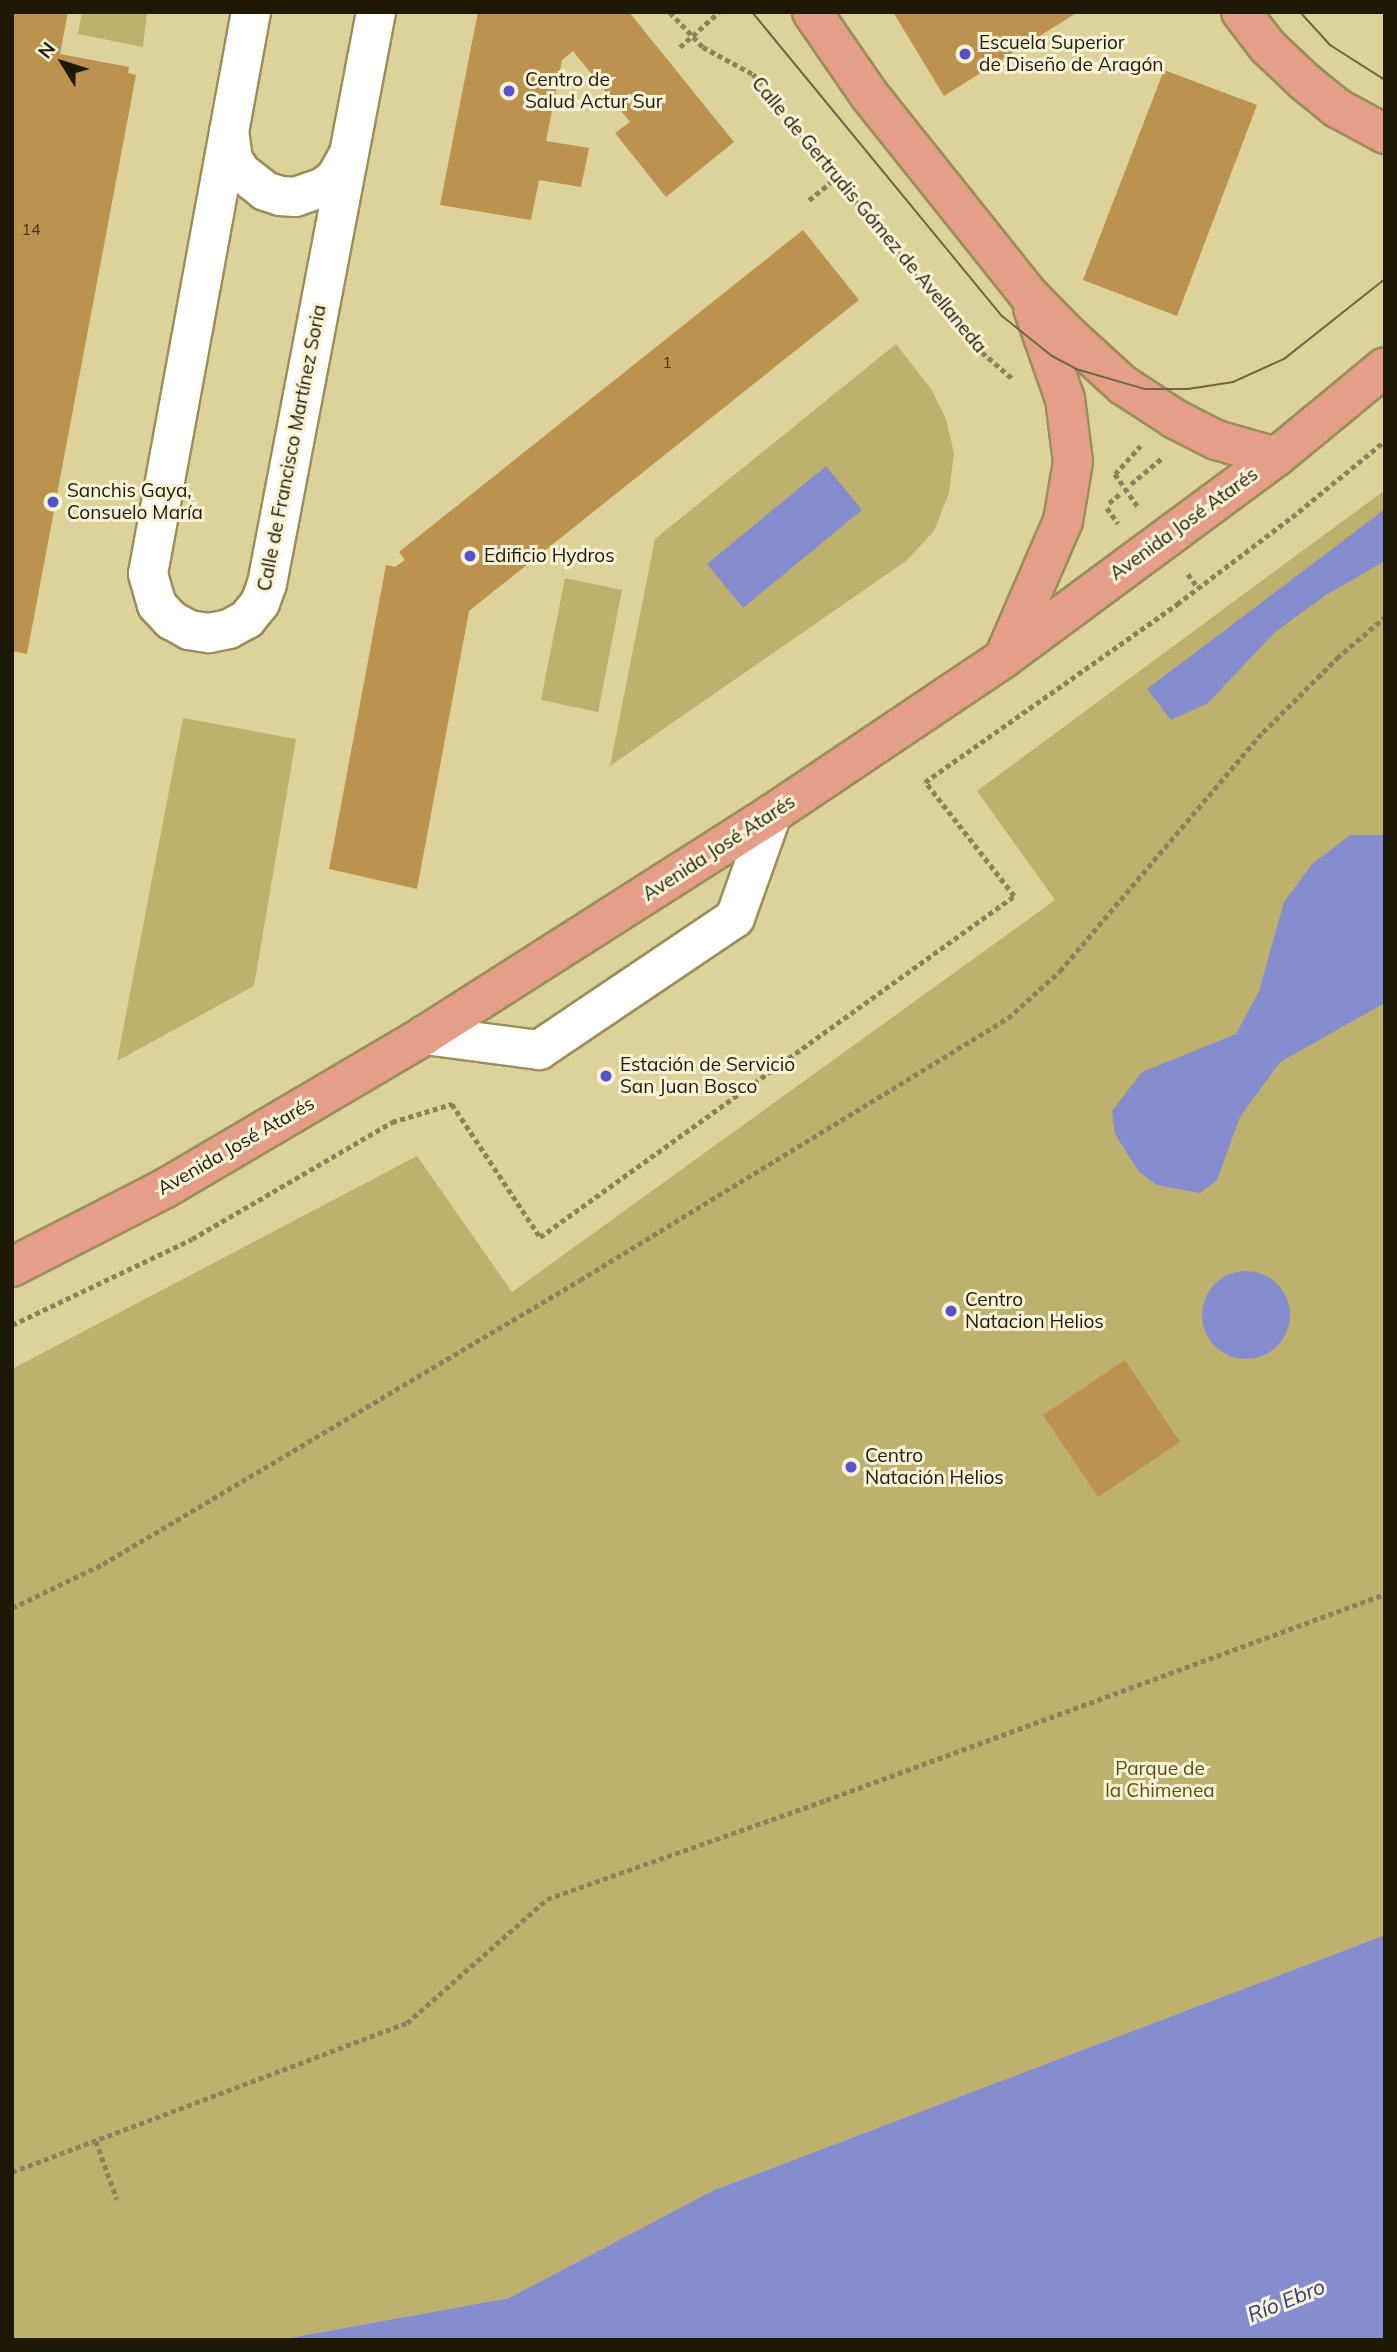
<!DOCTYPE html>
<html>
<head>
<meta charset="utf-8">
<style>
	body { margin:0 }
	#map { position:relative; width:1397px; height:2352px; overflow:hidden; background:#ddd29a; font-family:Mulish,sans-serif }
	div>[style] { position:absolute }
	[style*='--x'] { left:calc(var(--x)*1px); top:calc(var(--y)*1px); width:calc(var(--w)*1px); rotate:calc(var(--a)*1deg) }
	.green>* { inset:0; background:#beb16d }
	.water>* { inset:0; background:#858dcf }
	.round { border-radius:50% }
	.building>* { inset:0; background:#bc924f }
	.path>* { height:4.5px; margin-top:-2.25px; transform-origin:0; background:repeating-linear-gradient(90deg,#8a8259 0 5px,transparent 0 8.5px) }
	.roads { filter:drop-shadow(2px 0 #9a8f5a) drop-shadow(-2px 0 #9a8f5a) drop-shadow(0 2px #9a8f5a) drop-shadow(0 -2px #9a8f5a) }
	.minor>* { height:38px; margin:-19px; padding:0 19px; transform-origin:19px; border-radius:19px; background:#fff }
	.major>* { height:38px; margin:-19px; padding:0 19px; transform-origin:19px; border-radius:19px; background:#e59e87 }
	.tram>* { height:2px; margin:-1px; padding:0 1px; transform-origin:1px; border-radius:1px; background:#6e6743 }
	.dots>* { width:19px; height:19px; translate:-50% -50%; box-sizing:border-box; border:4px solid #f8f3d7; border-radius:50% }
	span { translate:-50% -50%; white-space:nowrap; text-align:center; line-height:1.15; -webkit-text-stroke:6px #f8f3d7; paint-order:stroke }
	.number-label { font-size:16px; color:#453717 }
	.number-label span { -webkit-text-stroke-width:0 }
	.poi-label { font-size:19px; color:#1d1904 }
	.left { translate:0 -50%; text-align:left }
	.street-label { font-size:19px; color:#1d1904 }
	.park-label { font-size:19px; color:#5a4f14 }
	.water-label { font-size:21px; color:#373686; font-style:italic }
	.frame { position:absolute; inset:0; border:14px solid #1d1904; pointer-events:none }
	.north { position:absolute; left:28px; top:28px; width:70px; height:70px; -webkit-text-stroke:5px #f8f3d7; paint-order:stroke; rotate:308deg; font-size:19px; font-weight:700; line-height:28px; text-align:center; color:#1d1904 }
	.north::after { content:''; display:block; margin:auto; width:24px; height:32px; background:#1d1904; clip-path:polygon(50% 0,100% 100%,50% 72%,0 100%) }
</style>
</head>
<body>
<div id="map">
	<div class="green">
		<i style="clip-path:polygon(82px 12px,147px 12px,143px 47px,78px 34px)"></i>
		<i style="clip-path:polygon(896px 344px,931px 389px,946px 419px,954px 453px,949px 493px,934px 531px,906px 561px,610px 766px,655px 539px)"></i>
		<i style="clip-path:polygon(1385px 490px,1385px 1935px,712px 2191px,509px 2298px,278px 2340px,12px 2340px,12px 1369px,417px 1156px,512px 1292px,1055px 900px,977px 791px)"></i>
		<i style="clip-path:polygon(565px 578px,622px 590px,598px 712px,541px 700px)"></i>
		<i style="clip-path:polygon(183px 718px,296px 739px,254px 986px,117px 1061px)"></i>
	</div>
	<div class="water">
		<i style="clip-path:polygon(826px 466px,862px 510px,743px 608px,707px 564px)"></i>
		<i style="clip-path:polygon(1385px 509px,1385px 561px,1326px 595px,1275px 632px,1208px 703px,1171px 720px,1147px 689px)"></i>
		<i style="clip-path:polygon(1350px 835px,1385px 835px,1385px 1003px,1280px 1062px,1240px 1117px,1217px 1180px,1200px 1193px,1157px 1185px,1139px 1172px,1115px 1134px,1112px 1111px,1142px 1072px,1236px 1034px,1259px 991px,1284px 902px,1312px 864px)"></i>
		<i class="round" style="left:1202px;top:1271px;width:88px;height:88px"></i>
		<i style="clip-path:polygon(1385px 1935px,1385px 2340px,278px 2340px,509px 2298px,712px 2191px)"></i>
	</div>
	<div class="building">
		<i style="clip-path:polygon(12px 12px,68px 12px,60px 54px,129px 67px,128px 73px,136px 75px,27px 654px,12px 651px)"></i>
		<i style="clip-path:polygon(478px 12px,629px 12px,734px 142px,666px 197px,615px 133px,630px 122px,573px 51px,562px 60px,546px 141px,589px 148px,581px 187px,539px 180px,531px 220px,440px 205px)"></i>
		<i style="clip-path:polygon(893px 12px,1078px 12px,944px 96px)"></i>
		<i style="clip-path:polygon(1164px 70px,1257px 105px,1177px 316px,1083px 280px)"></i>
		<i style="clip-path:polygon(803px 230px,859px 300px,469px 611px,417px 889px,329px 869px,386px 565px,395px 567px,405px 560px,399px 552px)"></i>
		<i style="clip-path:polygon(1125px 1360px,1180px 1442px,1098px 1497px,1043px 1415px)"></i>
	</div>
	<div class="path">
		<i style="--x:670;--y:12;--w:48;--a:46.7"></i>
		<i style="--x:703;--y:47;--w:57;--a:28.4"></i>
		<i style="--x:753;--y:74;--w:343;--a:51"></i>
		<i style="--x:969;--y:341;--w:58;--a:40.8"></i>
		<i style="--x:680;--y:47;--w:52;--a:-41.9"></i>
		<i style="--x:809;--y:200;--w:36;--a:-39"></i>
		<i style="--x:1115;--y:474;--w:42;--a:54.8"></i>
		<i style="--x:1115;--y:474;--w:38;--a:-48"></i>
		<i style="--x:1131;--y:484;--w:40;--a:-40"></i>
		<i style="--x:1109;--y:503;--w:16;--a:-40"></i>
		<i style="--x:1107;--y:508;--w:19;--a:54"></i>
		<i style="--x:1188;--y:574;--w:17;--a:54"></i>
		<i style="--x:12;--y:1325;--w:199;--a:-25.5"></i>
		<i style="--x:192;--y:1239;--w:232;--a:-30.3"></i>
		<i style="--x:392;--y:1122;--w:63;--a:-16.7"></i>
		<i style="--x:452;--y:1104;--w:159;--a:56.5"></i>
		<i style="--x:540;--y:1237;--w:584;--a:-35.73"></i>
		<i style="--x:1014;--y:896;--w:145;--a:-128"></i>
		<i style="--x:925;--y:782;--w:309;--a:-35.2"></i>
		<i style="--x:1177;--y:604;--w:144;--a:-37.1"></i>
		<i style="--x:1292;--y:517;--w:120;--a:-39.3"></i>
		<i style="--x:12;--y:1608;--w:101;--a:-25.8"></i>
		<i style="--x:103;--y:1564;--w:555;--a:-30.77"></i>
		<i style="--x:580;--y:1280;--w:502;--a:-31.47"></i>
		<i style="--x:1008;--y:1018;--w:70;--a:-42.1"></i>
		<i style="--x:1060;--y:971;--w:314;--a:-49.7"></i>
		<i style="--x:1263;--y:732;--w:105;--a:-45"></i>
		<i style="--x:1337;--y:658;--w:63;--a:-40.5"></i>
		<i style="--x:96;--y:2141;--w:62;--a:70.1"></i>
		<i style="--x:12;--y:2172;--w:422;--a:-20.7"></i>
		<i style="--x:407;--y:2023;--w:187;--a:-41.5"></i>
		<i style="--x:547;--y:1899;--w:296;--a:-19.5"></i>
		<i style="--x:826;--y:1800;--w:596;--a:-20.23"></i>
	</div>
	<div class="roads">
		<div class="minor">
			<i style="--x:251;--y:12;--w:571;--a:100.39"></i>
			<i style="--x:148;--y:574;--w:32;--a:74"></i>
			<i style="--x:157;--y:605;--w:21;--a:47"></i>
			<i style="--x:171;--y:620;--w:21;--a:29"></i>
			<i style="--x:189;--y:630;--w:20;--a:9"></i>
			<i style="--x:209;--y:633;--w:20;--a:-11"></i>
			<i style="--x:229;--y:629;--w:21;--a:-29"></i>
			<i style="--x:247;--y:619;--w:21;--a:-51"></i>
			<i style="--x:260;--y:603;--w:20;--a:-70"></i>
			<i style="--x:267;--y:584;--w:582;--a:-79.21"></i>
			<i style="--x:229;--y:131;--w:28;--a:82"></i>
			<i style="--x:233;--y:159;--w:15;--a:58"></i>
			<i style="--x:241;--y:172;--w:31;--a:38"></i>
			<i style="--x:265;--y:191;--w:16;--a:18"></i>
			<i style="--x:280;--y:196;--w:15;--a:4"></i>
			<i style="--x:295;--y:197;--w:31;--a:-19"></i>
			<i style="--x:324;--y:187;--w:16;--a:-40"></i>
			<i style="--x:336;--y:177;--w:26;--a:-61"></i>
			<i style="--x:425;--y:1035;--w:115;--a:7.5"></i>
			<i style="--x:539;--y:1050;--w:236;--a:-34"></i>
			<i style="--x:735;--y:918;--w:110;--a:-70.4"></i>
		</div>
		<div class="major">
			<i style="--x:812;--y:12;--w:102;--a:55.4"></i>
			<i style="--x:870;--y:96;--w:252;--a:51.4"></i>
			<i style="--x:1027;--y:293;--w:56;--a:45.7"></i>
			<i style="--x:1066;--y:333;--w:77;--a:42.4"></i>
			<i style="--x:1123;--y:385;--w:62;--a:33.2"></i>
			<i style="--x:1175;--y:419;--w:46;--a:27.1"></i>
			<i style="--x:1216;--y:440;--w:62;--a:15.8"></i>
			<i style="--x:1241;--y:12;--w:44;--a:52.4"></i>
			<i style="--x:1268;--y:47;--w:51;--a:43.4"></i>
			<i style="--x:1305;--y:82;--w:41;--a:39.1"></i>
			<i style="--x:1337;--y:108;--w:55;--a:28.4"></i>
			<i style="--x:1005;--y:655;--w:146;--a:-66.6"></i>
			<i style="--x:1063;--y:521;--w:60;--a:-80.4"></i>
			<i style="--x:1073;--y:462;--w:64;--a:-97.2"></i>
			<i style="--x:1065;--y:399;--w:96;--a:-109.4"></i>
			<i style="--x:12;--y:1267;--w:171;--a:-27.2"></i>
			<i style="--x:164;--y:1189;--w:303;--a:-30.5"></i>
			<i style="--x:425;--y:1035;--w:411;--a:-32.5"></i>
			<i style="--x:772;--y:814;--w:280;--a:-33.9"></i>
			<i style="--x:1004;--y:658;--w:338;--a:-36.5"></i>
			<i style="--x:1276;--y:457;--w:141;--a:-39.5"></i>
		</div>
	</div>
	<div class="tram">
		<i style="--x:752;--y:12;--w:394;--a:50.6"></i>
		<i style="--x:1002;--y:316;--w:64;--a:38.7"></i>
		<i style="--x:1052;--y:356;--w:27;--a:28"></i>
		<i style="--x:1076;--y:369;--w:72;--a:16.2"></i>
		<i style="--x:1145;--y:389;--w:43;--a:0"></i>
		<i style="--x:1188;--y:389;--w:46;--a:-8.8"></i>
		<i style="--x:1233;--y:382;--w:56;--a:-24.3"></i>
		<i style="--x:1284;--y:359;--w:129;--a:-38.4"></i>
		<i style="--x:1300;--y:12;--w:45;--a:47.7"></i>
		<i style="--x:1330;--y:45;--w:65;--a:32.5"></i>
	</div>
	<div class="dots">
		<i style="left:965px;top:54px;background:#5453ca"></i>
		<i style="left:509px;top:91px;background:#5453ca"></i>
		<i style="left:53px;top:502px;background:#5453ca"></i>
		<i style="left:470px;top:556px;background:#5453ca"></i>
		<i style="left:606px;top:1076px;background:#5453ca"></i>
		<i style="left:951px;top:1311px;background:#5453ca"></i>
		<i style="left:851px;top:1467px;background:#5453ca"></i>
	</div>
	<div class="number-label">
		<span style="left:31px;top:229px">14</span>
		<span style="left:667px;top:362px">1</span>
	</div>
	<div class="poi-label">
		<span class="left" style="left:979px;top:54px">Escuela Superior<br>de Diseño de Aragón</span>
		<span class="left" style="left:525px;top:91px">Centro de<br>Salud Actur Sur</span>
		<span class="left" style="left:67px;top:502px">Sanchis Gaya,<br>Consuelo María</span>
		<span class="left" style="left:484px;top:556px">Edificio Hydros</span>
		<span class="left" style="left:620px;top:1076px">Estación de Servicio<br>San Juan Bosco</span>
		<span class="left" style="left:965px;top:1311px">Centro<br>Natacion Helios</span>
		<span class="left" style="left:865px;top:1467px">Centro<br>Natación Helios</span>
	</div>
	<div class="street-label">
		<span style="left:869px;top:215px;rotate:50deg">Calle de Gertrudis Gómez de Avellaneda</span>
		<span style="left:292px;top:448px;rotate:-79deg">Calle de Francisco Martínez Soria</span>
		<span style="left:1184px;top:524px;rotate:-36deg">Avenida José Atarés</span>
		<span style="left:719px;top:848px;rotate:-33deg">Avenida José Atarés</span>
		<span style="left:236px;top:1146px;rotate:-30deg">Avenida José Atarés</span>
	</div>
	<div class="park-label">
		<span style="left:1160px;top:1780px">Parque de<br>la Chimenea</span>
	</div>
	<div class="water-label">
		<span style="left:1286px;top:2300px;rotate:-22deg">Río Ebro</span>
	</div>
	<div class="frame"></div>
	<div class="north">N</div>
</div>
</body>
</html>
